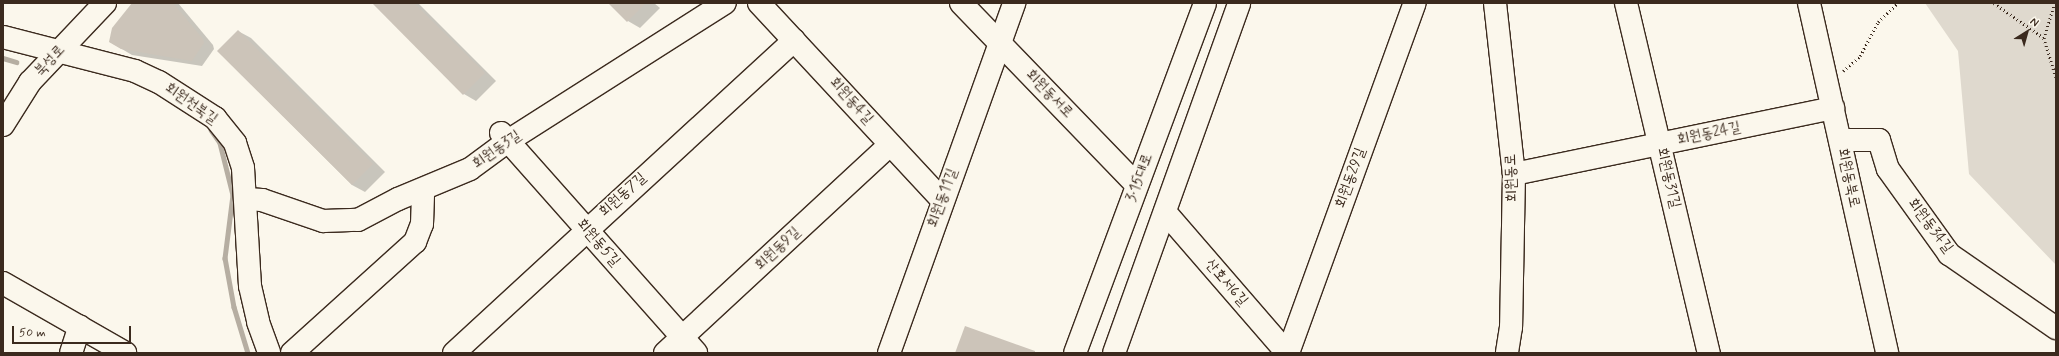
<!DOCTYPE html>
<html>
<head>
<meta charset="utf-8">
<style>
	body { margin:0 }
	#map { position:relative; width:2059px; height:356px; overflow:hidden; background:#fbf7ec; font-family:Mynerve,"Poor Story",sans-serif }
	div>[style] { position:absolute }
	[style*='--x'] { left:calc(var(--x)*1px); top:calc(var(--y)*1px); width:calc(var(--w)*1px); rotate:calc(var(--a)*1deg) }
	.green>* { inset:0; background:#dfd9ce }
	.shadow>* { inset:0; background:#0003 }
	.stream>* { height:4.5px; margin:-2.25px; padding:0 2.25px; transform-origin:2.25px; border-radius:2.25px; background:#b6aea2 }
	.building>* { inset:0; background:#ccc4b9 }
	.path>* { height:2.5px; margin-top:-1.25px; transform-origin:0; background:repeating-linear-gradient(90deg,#3b2a1e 0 1px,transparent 0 4px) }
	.roads { filter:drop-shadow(1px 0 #3b2a1e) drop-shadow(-1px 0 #3b2a1e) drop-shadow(0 1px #3b2a1e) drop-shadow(0 -1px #3b2a1e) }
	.minor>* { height:22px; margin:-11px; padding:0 11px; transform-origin:11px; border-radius:11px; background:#fbf7ec }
	.major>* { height:22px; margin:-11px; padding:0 11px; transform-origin:11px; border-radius:11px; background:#fbf7ec }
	span { translate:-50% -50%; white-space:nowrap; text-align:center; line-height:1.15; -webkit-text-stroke:3.5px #fbf7ec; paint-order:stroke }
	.street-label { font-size:15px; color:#3b2a1e }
	.frame { position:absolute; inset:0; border:4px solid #3b2a1e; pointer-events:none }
	.north { position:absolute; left:2007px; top:12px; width:40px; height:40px; -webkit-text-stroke:3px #fbf7ec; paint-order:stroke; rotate:37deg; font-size:11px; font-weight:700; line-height:16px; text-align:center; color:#3b2a1e }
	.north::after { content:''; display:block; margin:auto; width:14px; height:18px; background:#3b2a1e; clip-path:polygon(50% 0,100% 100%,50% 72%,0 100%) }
	.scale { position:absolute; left:12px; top:326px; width:119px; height:18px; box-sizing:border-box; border:2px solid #3b2a1e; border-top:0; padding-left:5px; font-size:12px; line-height:14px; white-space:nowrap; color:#3b2a1e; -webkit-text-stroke:3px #fbf7ec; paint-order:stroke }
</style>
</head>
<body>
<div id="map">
	<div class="green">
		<i style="clip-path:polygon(1925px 3px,2056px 3px,2056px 265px,1969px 174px,1958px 51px)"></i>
	</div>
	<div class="shadow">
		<i style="clip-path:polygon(134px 3px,178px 3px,213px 45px,214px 49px,202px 66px,132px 55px,110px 42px)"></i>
		<i style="clip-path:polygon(373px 3px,418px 3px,496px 81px,476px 101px,464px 94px)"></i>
		<i style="clip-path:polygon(609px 3px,654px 3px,660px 8px,640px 28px,628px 21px)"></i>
		<i style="clip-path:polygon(238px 31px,251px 38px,385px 172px,365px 192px,352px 185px,218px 51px)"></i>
	</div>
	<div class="stream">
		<i style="--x:3;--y:58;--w:14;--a:17"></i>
		<i style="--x:211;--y:130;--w:16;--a:55"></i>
		<i style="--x:220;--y:143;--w:54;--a:76"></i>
		<i style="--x:233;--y:195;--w:64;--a:97.2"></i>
		<i style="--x:225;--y:258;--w:50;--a:79.6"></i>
		<i style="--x:234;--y:307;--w:48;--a:73.1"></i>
	</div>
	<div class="building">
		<i style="clip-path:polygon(132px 3px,173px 3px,203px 39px,204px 43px,192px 61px,121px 49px,109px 42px,112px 28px)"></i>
		<i style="clip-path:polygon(372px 3px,414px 3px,485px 73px,463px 95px)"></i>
		<i style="clip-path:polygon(608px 3px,646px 3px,627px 22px)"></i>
		<i style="clip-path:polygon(238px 30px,373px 164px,352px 185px,217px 51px)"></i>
		<i style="clip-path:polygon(965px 326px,1035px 351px,1035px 353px,955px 353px)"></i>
	</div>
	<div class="path">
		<i style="--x:1994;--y:3;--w:61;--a:35"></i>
		<i style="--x:2055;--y:3;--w:37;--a:107"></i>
		<i style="--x:2044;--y:38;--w:41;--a:72.9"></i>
		<i style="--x:1843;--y:71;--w:23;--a:-41"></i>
		<i style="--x:1860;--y:56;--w:38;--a:-62"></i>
		<i style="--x:1878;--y:22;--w:28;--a:-44"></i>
	</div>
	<div class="roads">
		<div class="minor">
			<i style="--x:759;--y:3;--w:269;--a:47.1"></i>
			<i style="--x:961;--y:3;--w:253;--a:46"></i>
			<i style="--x:1626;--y:3;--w:360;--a:76.7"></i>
			<i style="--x:3;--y:37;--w:136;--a:14.4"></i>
			<i style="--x:135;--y:71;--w:26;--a:25"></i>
			<i style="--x:159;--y:82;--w:67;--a:32.7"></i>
			<i style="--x:215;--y:118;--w:32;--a:51"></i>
			<i style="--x:235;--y:143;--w:26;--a:72"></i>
			<i style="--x:243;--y:168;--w:118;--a:86.6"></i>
			<i style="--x:250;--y:286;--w:37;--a:77"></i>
			<i style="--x:258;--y:322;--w:33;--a:70"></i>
			<i style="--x:501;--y:133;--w:294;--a:48.4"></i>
			<i style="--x:1840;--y:140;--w:39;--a:0"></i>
			<i style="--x:1879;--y:140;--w:30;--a:73"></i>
			<i style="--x:1888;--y:169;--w:105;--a:54.3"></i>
			<i style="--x:1949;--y:254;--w:130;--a:34.7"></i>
			<i style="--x:1514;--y:174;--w:326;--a:-11.7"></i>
			<i style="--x:247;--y:199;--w:15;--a:4"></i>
			<i style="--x:262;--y:200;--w:65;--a:19"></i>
			<i style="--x:323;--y:221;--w:35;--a:-2"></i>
			<i style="--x:358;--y:220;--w:45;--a:-27.7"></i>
			<i style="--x:398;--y:199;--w:78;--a:-22.6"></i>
			<i style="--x:470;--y:169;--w:47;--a:-36.4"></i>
			<i style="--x:508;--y:141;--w:257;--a:-32.5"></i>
			<i style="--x:1165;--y:212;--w:186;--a:49.1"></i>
			<i style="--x:71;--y:353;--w:28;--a:-72"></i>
			<i style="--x:292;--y:353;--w:166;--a:-42.1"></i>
			<i style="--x:415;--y:242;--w:19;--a:-69"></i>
			<i style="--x:422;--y:224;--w:34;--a:-88"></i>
			<i style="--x:454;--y:353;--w:462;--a:-42.6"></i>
			<i style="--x:665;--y:353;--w:306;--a:-42.8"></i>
			<i style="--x:889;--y:353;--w:372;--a:-70.3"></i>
			<i style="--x:1288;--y:353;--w:372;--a:-70.1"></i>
		</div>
		<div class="major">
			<i style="--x:1495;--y:3;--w:172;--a:83.7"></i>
			<i style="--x:1514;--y:174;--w:153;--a:91.1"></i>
			<i style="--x:1511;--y:327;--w:26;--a:99"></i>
			<i style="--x:1809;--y:3;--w:359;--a:77.4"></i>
			<i style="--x:3;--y:125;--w:51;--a:-57.9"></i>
			<i style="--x:30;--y:82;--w:109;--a:-46.5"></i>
			<i style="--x:3;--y:283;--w:141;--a:29.8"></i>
			<i style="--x:1075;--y:353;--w:373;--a:-69.6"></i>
			<i style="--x:1114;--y:353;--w:372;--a:-70.3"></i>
		</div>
	</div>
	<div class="street-label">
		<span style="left:50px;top:61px;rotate:-47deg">북성로</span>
		<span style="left:1049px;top:94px;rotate:46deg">회원동서로</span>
		<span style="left:851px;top:101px;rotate:48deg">회원동4길</span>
		<span style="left:191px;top:104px;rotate:35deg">회원천북길</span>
		<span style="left:1709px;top:134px;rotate:-12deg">회원동24길</span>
		<span style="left:497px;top:150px;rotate:-35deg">회원동3길</span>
		<span style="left:1140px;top:178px;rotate:-70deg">3·15대로</span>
		<span style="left:1351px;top:178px;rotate:-70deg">회원동29길</span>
		<span style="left:1512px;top:178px;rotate:-92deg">회원동로</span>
		<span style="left:1668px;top:178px;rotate:77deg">회원동31길</span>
		<span style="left:1848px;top:178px;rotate:78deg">회원동북로</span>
		<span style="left:623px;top:195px;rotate:-42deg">회원동7길</span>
		<span style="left:943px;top:198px;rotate:-70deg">회원동11길</span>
		<span style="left:1930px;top:226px;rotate:53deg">회원동34길</span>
		<span style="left:598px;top:243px;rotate:49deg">회원동5길</span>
		<span style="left:778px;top:249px;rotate:-43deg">회원동9길</span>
		<span style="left:1226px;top:283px;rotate:49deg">산호서6길</span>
	</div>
	<div class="frame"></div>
	<div class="north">N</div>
	<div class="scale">50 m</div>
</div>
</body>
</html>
